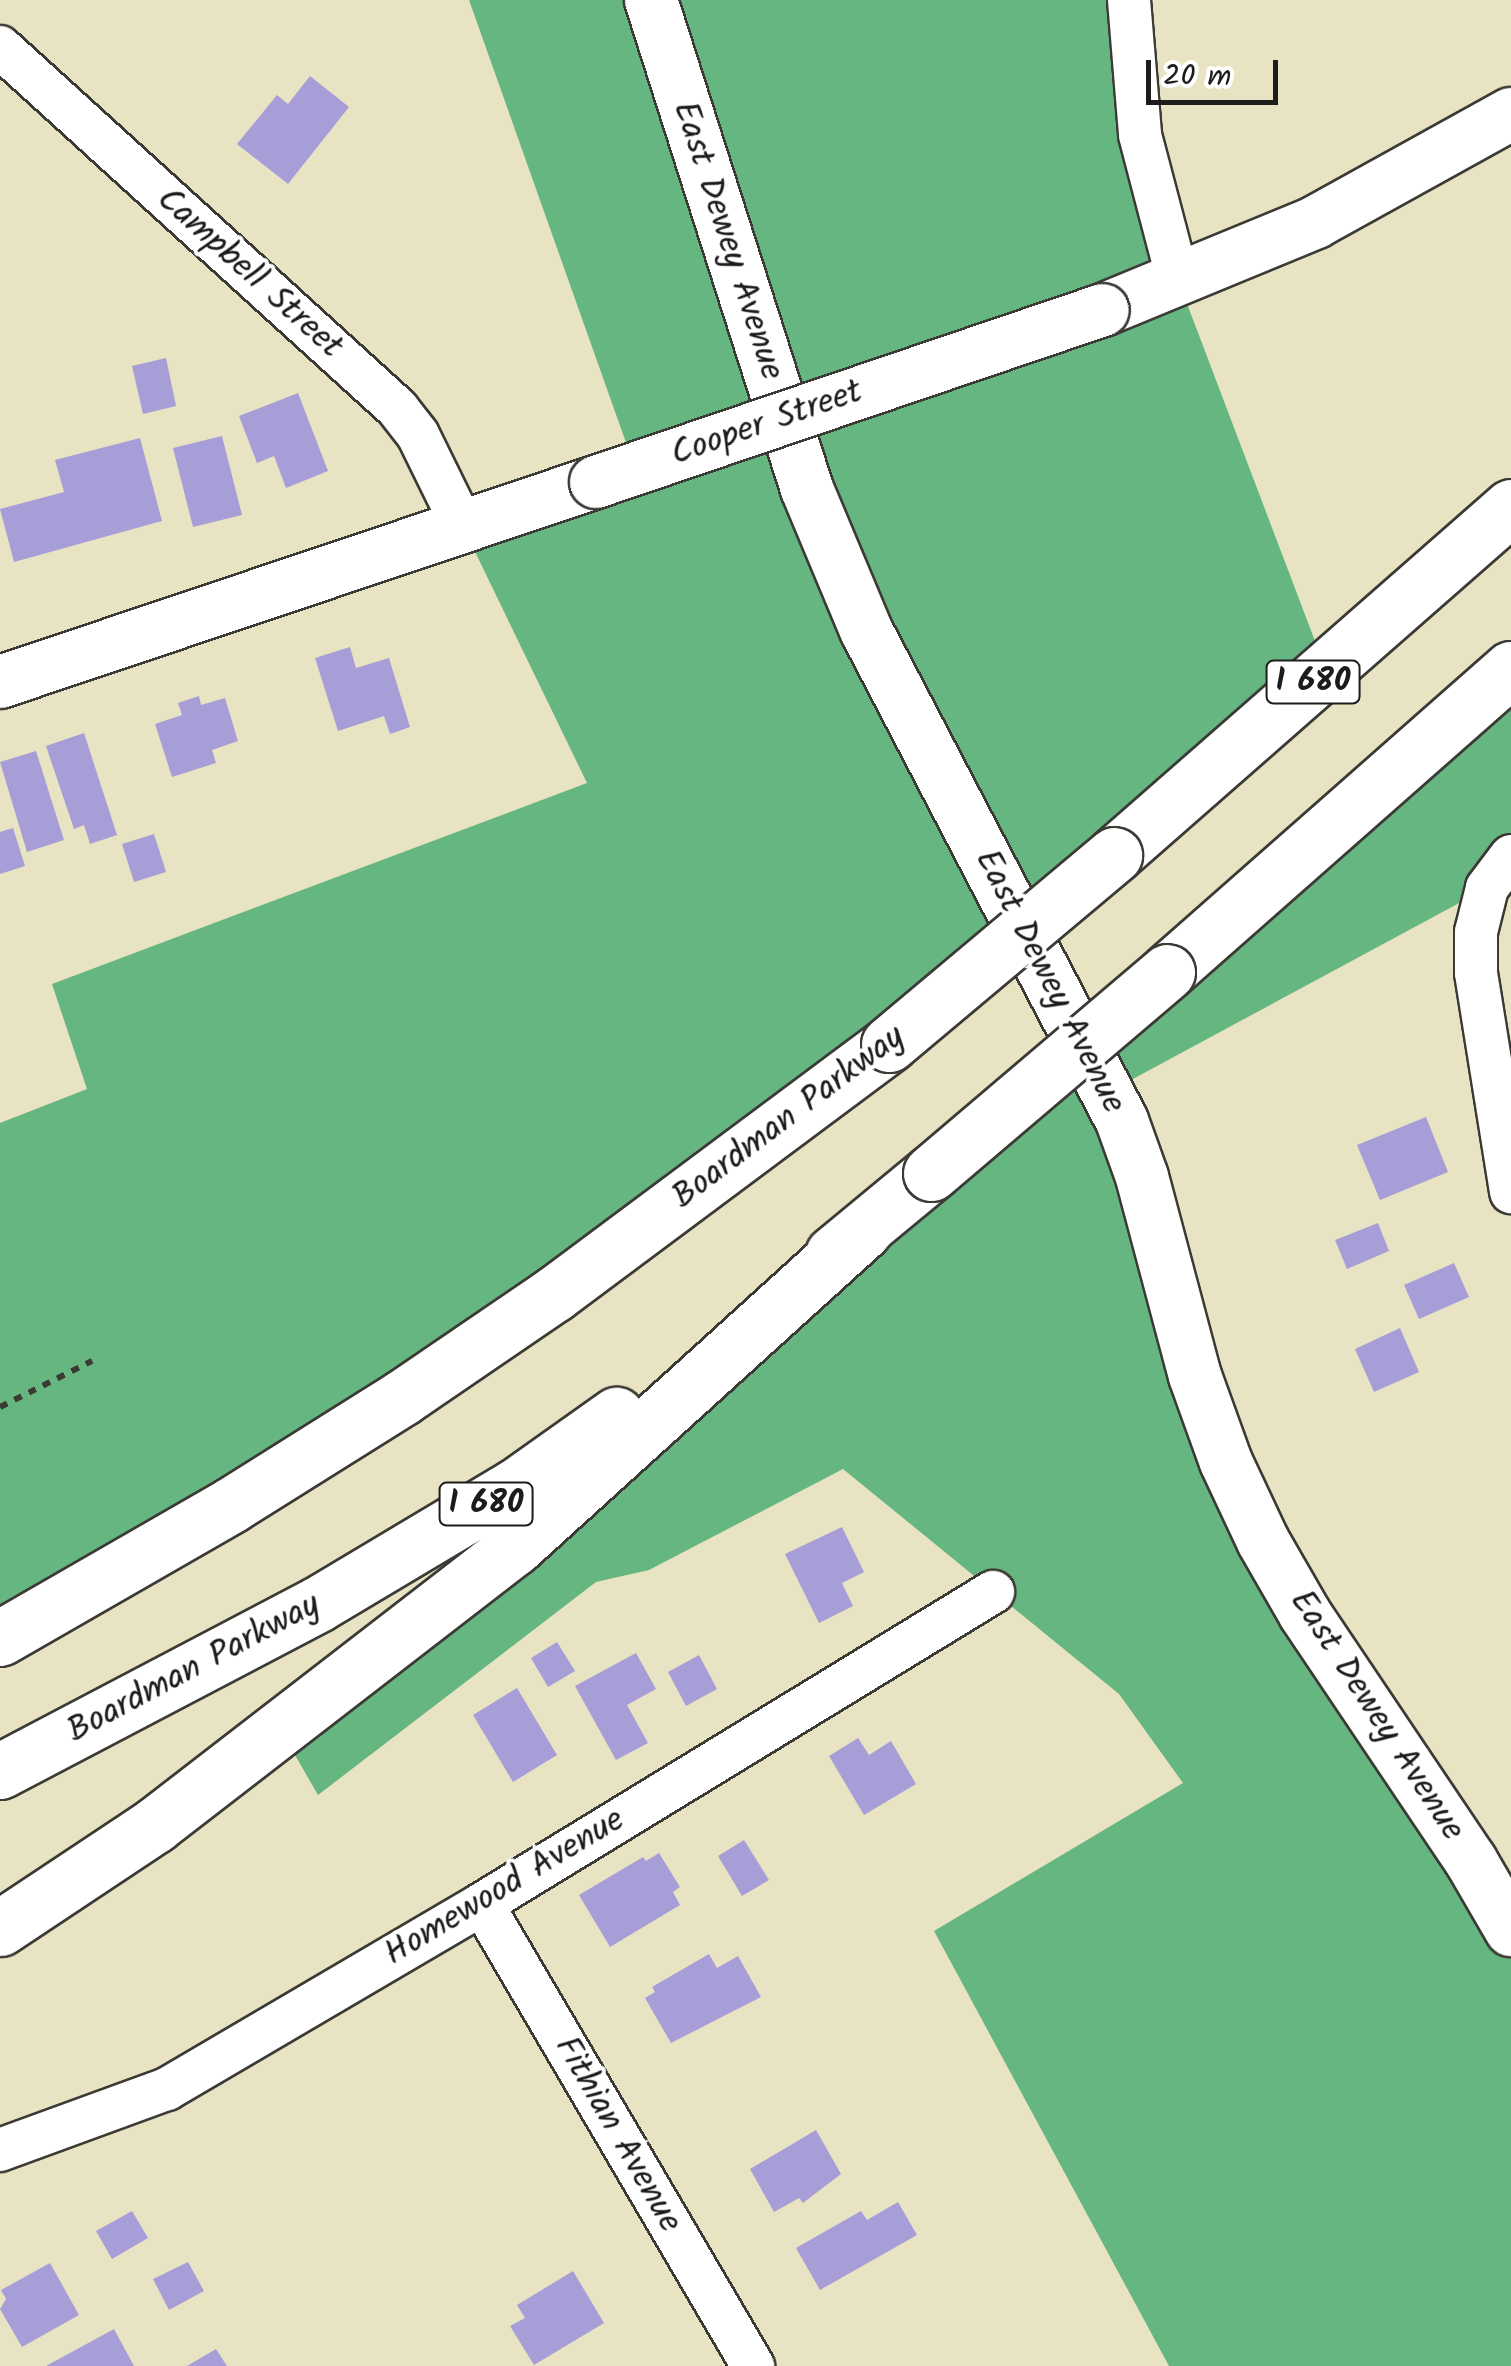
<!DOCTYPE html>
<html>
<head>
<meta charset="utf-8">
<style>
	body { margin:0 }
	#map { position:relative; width:1511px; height:2366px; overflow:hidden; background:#e8e3c2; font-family:Kalam,sans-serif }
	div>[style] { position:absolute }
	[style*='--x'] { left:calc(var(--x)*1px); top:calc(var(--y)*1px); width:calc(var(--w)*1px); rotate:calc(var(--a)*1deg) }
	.forest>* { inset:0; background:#66b682 }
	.building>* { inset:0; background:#a79ed8 }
	.path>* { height:6px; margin-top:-3px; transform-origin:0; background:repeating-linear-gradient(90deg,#3b3a35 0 8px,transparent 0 16px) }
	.roads { filter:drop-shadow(2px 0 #3b3a35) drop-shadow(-2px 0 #3b3a35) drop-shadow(0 2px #3b3a35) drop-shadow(0 -2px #3b3a35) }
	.minor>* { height:42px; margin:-21px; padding:0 21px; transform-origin:21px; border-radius:21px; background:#fff }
	.tertiary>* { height:52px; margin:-26px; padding:0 26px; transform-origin:26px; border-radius:26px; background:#fff }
	.motorway>* { height:55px; margin:-27.5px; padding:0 27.5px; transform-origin:27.5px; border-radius:27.5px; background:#fff }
	.bridges { filter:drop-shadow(2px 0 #3b3a35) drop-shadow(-2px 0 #3b3a35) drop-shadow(0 2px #3b3a35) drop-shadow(0 -2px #3b3a35) }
	.tertiary-bridge>* { height:52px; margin:-26px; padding:0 26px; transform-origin:26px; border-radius:26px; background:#fff }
	.motorway-bridge>* { height:55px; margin:-27.5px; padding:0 27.5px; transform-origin:27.5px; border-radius:27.5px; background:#fff }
	span { translate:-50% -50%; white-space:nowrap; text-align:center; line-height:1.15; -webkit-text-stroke:8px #fff; paint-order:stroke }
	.shield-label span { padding:2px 8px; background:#fff; border:2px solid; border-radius:8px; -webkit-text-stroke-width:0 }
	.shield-label { font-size:32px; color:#1c1c1c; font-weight:700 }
	.street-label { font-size:35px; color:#1c1c1c }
	.scale { position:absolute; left:1146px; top:60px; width:132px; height:45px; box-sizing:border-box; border:5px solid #1c1c1c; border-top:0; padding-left:12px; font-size:30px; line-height:35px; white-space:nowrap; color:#1c1c1c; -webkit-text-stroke:8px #fff; paint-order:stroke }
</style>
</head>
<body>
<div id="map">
	<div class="forest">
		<i style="clip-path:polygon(469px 0,1129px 0,1178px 280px,1326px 670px,889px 1044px,0 1638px,0 1123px,87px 1089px,52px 984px,587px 783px,463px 527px,635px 468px)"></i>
		<i style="clip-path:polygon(1511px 669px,1511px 856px,1487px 888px,1107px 1093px,1195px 1376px,1511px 1930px,1511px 2366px,1169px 2366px,934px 1931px,1183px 1783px,1119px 1694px,843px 1469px,649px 1570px,596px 1582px,318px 1795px,280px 1729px)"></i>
	</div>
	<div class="building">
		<i style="clip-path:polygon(310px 76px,349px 107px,288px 184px,237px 144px,277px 95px,288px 104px)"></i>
		<i style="clip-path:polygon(166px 358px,176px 406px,143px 414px,132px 366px)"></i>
		<i style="clip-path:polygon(298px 393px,328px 471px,286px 488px,274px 456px,257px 463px,239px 416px)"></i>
		<i style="clip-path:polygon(222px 436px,242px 515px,193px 527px,173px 448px)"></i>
		<i style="clip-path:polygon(140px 438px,162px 521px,14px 562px,0 509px,64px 492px,55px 460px)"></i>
		<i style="clip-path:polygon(350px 647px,356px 668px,389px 658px,410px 727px,390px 734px,384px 716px,338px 731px,315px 658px)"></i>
		<i style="clip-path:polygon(199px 696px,201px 705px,225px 698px,238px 741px,212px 750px,216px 763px,172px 777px,155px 724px,182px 715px,178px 703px)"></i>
		<i style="clip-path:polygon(84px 733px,117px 835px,90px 844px,84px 825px,74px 829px,46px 746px)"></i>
		<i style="clip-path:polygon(36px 751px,64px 840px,27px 852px,0 762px)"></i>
		<i style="clip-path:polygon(13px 828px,25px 866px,0 874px,0 832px)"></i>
		<i style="clip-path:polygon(154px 834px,166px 872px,134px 882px,122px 844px)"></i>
		<i style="clip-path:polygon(1426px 1117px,1448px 1172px,1380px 1200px,1357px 1145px)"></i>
		<i style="clip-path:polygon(1378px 1223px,1389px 1251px,1347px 1269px,1335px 1240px)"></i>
		<i style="clip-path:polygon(1454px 1263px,1469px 1297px,1419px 1319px,1404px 1285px)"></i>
		<i style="clip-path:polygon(1400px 1328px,1419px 1372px,1374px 1392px,1355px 1349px)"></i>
		<i style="clip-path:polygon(842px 1527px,864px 1572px,842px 1583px,853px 1606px,819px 1623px,785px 1554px)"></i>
		<i style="clip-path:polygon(557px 1642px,575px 1671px,548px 1687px,531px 1658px)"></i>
		<i style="clip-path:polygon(636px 1653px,656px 1689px,627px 1705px,648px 1743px,616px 1760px,575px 1686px)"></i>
		<i style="clip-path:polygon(699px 1655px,717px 1689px,686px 1706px,668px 1672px)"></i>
		<i style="clip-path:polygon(517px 1688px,557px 1755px,513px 1782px,473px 1715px)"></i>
		<i style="clip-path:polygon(858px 1738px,869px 1755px,891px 1741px,916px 1784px,864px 1815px,829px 1756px)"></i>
		<i style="clip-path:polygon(744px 1840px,769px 1880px,742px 1896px,718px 1856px)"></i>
		<i style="clip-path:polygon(659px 1853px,680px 1887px,673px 1892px,680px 1905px,610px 1947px,579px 1895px,643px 1857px,646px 1861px)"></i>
		<i style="clip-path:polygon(709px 1954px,717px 1968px,738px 1956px,761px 1997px,671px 2043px,645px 1998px,655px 1992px,652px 1987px)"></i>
		<i style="clip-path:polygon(816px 2130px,841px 2174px,803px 2203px,799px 2198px,774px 2212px,750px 2169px)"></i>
		<i style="clip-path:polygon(898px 2202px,917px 2235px,820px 2290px,796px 2248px,861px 2211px,867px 2220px)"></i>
		<i style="clip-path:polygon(132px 2211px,148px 2238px,112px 2259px,96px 2231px)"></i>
		<i style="clip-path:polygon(188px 2262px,204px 2291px,169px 2310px,153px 2279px)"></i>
		<i style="clip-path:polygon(50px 2263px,79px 2315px,22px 2347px,0 2309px,6px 2299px,1px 2290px)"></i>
		<i style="clip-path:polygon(573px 2271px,604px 2323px,534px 2365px,510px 2326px,525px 2318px,517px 2305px)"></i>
		<i style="clip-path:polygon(114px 2329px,134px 2366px,46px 2366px)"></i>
		<i style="clip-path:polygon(216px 2349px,227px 2366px,187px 2366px)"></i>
	</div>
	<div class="path">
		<i style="--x:0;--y:1407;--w:103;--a:-26.6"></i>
	</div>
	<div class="roads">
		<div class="minor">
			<i style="--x:1129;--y:0;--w:135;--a:85.3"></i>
			<i style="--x:1140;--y:135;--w:150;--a:75.3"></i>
			<i style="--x:0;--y:47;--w:537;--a:42.28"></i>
			<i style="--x:397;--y:408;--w:34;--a:52"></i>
			<i style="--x:418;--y:435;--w:102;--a:63.9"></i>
			<i style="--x:1511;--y:856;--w:40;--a:127"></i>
			<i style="--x:1487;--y:888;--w:45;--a:104"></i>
			<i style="--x:1476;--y:932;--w:41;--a:90"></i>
			<i style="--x:1476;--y:973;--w:222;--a:80.9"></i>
			<i style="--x:482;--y:1904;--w:536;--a:59.6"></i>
			<i style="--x:0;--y:2150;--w:178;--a:-20.1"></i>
			<i style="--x:167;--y:2089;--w:365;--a:-30.4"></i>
			<i style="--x:482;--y:1904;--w:599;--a:-31.41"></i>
		</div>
		<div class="tertiary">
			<i style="--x:651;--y:0;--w:513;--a:72.31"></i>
			<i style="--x:807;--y:489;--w:153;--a:67.3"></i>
			<i style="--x:866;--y:630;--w:554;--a:62.46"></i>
			<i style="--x:1122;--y:1121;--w:59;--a:70.3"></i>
			<i style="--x:1142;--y:1177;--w:206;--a:75.1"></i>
			<i style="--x:1195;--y:1376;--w:91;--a:70.2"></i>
			<i style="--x:1226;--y:1462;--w:87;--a:64.9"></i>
			<i style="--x:1263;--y:1541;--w:84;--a:60.1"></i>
			<i style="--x:1305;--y:1614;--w:298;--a:56.1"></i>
			<i style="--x:1471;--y:1861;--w:80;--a:59.9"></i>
			<i style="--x:1103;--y:310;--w:230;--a:-22.4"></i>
			<i style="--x:1316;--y:222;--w:223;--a:-29"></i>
			<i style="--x:0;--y:682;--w:629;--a:-18.55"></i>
		</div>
		<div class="motorway">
			<i style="--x:1114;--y:855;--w:528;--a:-41.24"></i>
			<i style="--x:1167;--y:972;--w:458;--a:-41.4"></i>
			<i style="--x:833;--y:1254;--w:127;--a:-39.6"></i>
			<i style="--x:0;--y:1638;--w:267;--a:-29.9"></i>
			<i style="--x:231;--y:1505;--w:203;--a:-32.1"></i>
			<i style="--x:403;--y:1397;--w:183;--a:-34.3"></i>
			<i style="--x:554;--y:1294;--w:418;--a:-36.7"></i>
			<i style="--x:0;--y:1771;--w:359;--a:-27.7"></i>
			<i style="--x:318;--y:1604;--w:230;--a:-30.8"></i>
			<i style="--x:516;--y:1486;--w:123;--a:-35.4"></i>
			<i style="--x:0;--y:1928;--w:186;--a:-33.6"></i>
			<i style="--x:155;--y:1825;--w:455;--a:-37.7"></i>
			<i style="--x:515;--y:1547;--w:471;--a:-42.2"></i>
		</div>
	</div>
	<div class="bridges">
		<div class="tertiary-bridge">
			<i style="--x:596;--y:482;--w:535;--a:-18.74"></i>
		</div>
		<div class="motorway-bridge">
			<i style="--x:889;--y:1044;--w:294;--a:-40"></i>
			<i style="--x:931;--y:1173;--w:310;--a:-40.4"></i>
		</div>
	</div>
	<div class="shield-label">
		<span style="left:1313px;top:682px">I 680</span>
		<span style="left:486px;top:1504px">I 680</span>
	</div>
	<div class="street-label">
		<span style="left:727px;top:241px;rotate:72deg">East Dewey Avenue</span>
		<span style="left:249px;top:274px;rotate:42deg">Campbell Street</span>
		<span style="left:767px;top:424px;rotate:-19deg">Cooper Street</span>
		<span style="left:1049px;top:982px;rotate:63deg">East Dewey Avenue</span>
		<span style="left:789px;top:1118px;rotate:-37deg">Boardman Parkway</span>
		<span style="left:194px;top:1669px;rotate:-28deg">Boardman Parkway</span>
		<span style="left:1376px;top:1716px;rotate:57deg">East Dewey Avenue</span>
		<span style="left:505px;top:1888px;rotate:-31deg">Homewood Avenue</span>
		<span style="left:617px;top:2135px;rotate:60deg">Fithian Avenue</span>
	</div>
	<div class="scale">20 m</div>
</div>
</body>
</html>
